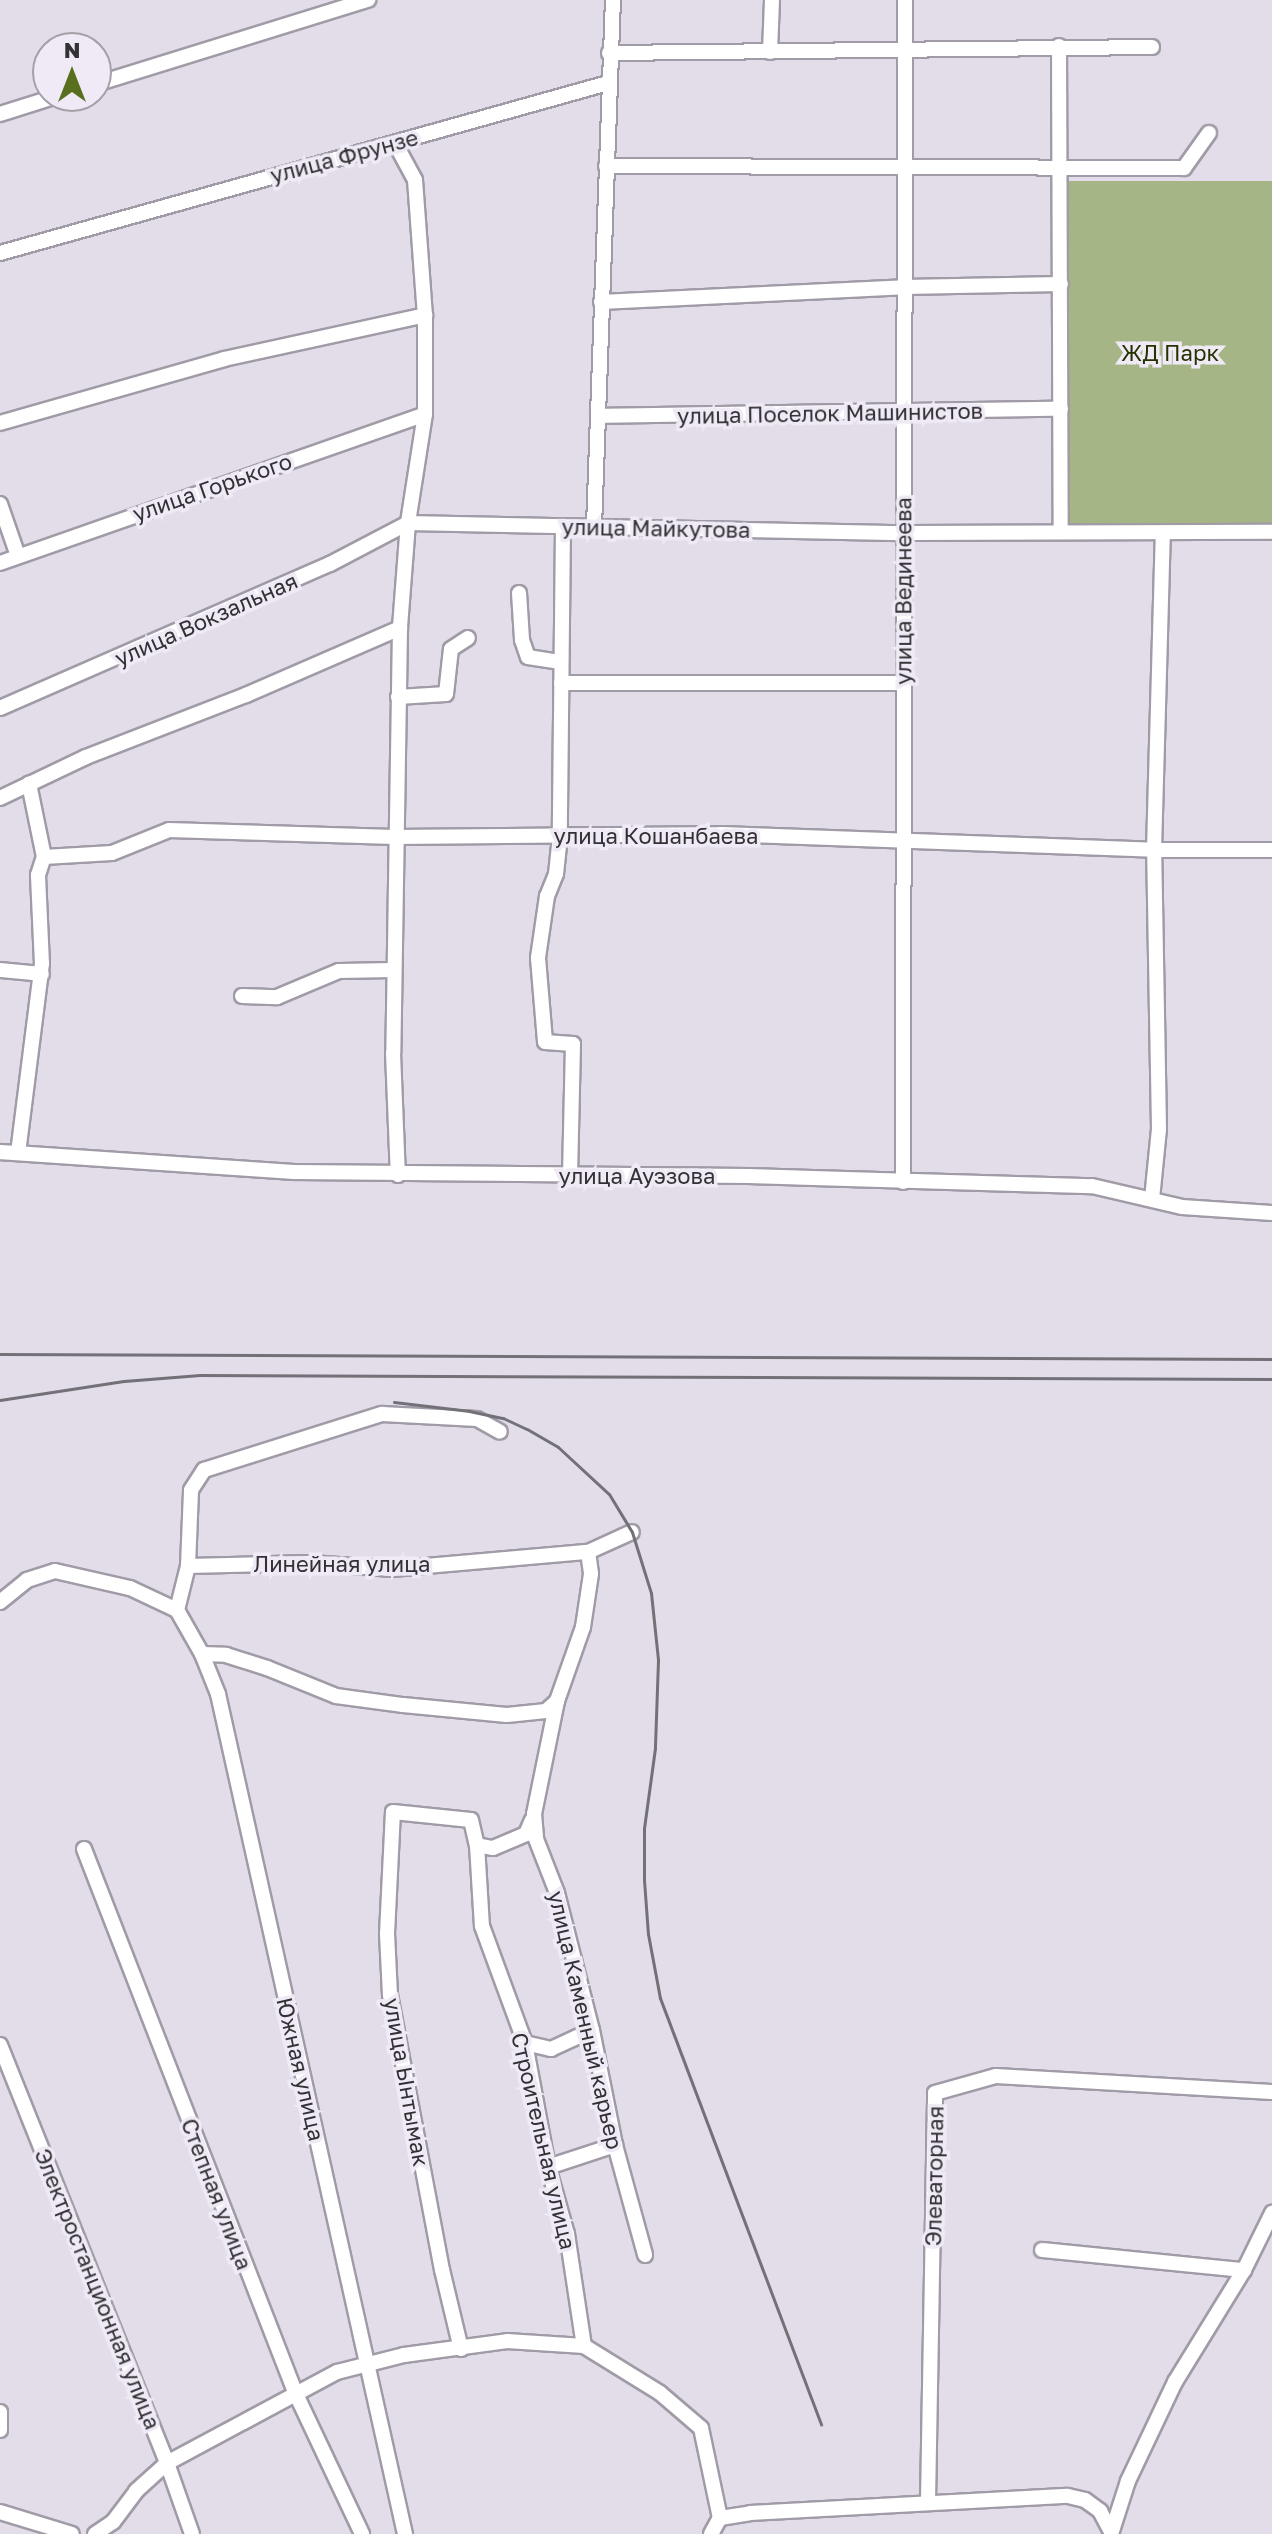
<!DOCTYPE html>
<html>
<head>
<meta charset="utf-8">
<style>
	body { margin:0 }
	#map { position:relative; width:1272px; height:2534px; overflow:hidden; background:#e2dde8; font-family:"Golos Text",sans-serif }
	div>[style] { position:absolute }
	[style*='--x'] { left:calc(var(--x)*1px); top:calc(var(--y)*1px); width:calc(var(--w)*1px); rotate:calc(var(--a)*1deg) }
	.green>* { inset:0; background:#a5b585 }
	.roads { filter:drop-shadow(2px 0 #a09ba6) drop-shadow(-2px 0 #a09ba6) drop-shadow(0 2px #a09ba6) drop-shadow(0 -2px #a09ba6) }
	.minor>* { height:14px; margin:-7px; padding:0 7px; transform-origin:7px; border-radius:7px; background:#fff }
	.rail>* { height:3px; margin:-1.5px; padding:0 1.5px; transform-origin:1.5px; border-radius:1.5px; background:#737077 }
	span { translate:-50% -50%; white-space:nowrap; text-align:center; line-height:1.15; -webkit-text-stroke:7px #efeaf5; paint-order:stroke }
	.street-label { font-size:22px; color:#333135 }
	.park-label { font-size:22px; color:#263200 }
	.north { position:absolute; left:32px; top:32px; width:80px; height:80px; box-sizing:border-box; background:#efeaf5; border:2px solid #a4a0a8; border-radius:50%; rotate:0deg; font-size:22px; font-weight:700; line-height:32px; text-align:center; color:#333135 }
	.north::after { content:''; display:block; margin:auto; width:28px; height:36px; background:#5a6f1e; clip-path:polygon(50% 0,100% 100%,50% 72%,0 100%) }
</style>
</head>
<body>
<div id="map">
	<div class="green">
		<i style="clip-path:polygon(1068px 181px,1272px 181px,1272px 524px,1067px 526px)"></i>
	</div>
	<div class="roads">
		<div class="minor">
			<i style="--x:1059;--y:46;--w:486;--a:89.8"></i>
			<i style="--x:770;--y:52;--w:52;--a:-87.8"></i>
			<i style="--x:609;--y:53;--w:543;--a:-0.63"></i>
			<i style="--x:96;--y:84;--w:285;--a:-17.2"></i>
			<i style="--x:0;--y:114;--w:60;--a:-17.5"></i>
			<i style="--x:395;--y:143;--w:42;--a:61.6"></i>
			<i style="--x:415;--y:180;--w:135;--a:85.8"></i>
			<i style="--x:425;--y:315;--w:99;--a:90"></i>
			<i style="--x:425;--y:414;--w:110;--a:98.9"></i>
			<i style="--x:408;--y:523;--w:105;--a:94.4"></i>
			<i style="--x:400;--y:628;--w:425;--a:90.9"></i>
			<i style="--x:393;--y:1053;--w:122;--a:87.7"></i>
			<i style="--x:606;--y:166;--w:578;--a:0.2"></i>
			<i style="--x:1184;--y:168;--w:43;--a:-54.5"></i>
			<i style="--x:0;--y:253;--w:631;--a:-15.62"></i>
			<i style="--x:601;--y:302;--w:303;--a:-2.8"></i>
			<i style="--x:904;--y:287;--w:157;--a:-1.1"></i>
			<i style="--x:598;--y:416;--w:463;--a:-0.9"></i>
			<i style="--x:0;--y:423;--w:233;--a:-15.9"></i>
			<i style="--x:224;--y:359;--w:206;--a:-12.3"></i>
			<i style="--x:0;--y:504;--w:55;--a:70.9"></i>
			<i style="--x:563;--y:526;--w:310;--a:90.6"></i>
			<i style="--x:560;--y:836;--w:38;--a:96"></i>
			<i style="--x:556;--y:874;--w:24;--a:112"></i>
			<i style="--x:547;--y:896;--w:63;--a:98.3"></i>
			<i style="--x:538;--y:958;--w:84;--a:85.2"></i>
			<i style="--x:545;--y:1042;--w:28;--a:4"></i>
			<i style="--x:573;--y:1044;--w:132;--a:91.3"></i>
			<i style="--x:594;--y:527;--w:527;--a:-87.94"></i>
			<i style="--x:0;--y:563;--w:450;--a:-19.3"></i>
			<i style="--x:519;--y:593;--w:47;--a:86.3"></i>
			<i style="--x:522;--y:640;--w:18;--a:71"></i>
			<i style="--x:528;--y:657;--w:33;--a:9"></i>
			<i style="--x:561;--y:683;--w:342;--a:0"></i>
			<i style="--x:398;--y:697;--w:48;--a:-3.6"></i>
			<i style="--x:446;--y:694;--w:45;--a:-83.7"></i>
			<i style="--x:451;--y:649;--w:20;--a:-33"></i>
			<i style="--x:0;--y:708;--w:360;--a:-23.6"></i>
			<i style="--x:330;--y:564;--w:88;--a:-27.7"></i>
			<i style="--x:408;--y:523;--w:495;--a:1.2"></i>
			<i style="--x:903;--y:533;--w:369;--a:-0.2"></i>
			<i style="--x:0;--y:798;--w:95;--a:-25.5"></i>
			<i style="--x:86;--y:757;--w:172;--a:-21.2"></i>
			<i style="--x:246;--y:695;--w:168;--a:-23.5"></i>
			<i style="--x:44;--y:857;--w:68;--a:-3.4"></i>
			<i style="--x:112;--y:853;--w:61;--a:-22"></i>
			<i style="--x:169;--y:830;--w:225;--a:1.8"></i>
			<i style="--x:394;--y:837;--w:327;--a:-0.5"></i>
			<i style="--x:721;--y:834;--w:433;--a:2.1"></i>
			<i style="--x:1154;--y:850;--w:118;--a:0"></i>
			<i style="--x:0;--y:970;--w:42;--a:5.4"></i>
			<i style="--x:242;--y:996;--w:35;--a:2"></i>
			<i style="--x:277;--y:997;--w:67;--a:-22.8"></i>
			<i style="--x:339;--y:971;--w:54;--a:-1.1"></i>
			<i style="--x:0;--y:1152;--w:295;--a:3.9"></i>
			<i style="--x:294;--y:1172;--w:454;--a:0.5"></i>
			<i style="--x:748;--y:1176;--w:344;--a:1.7"></i>
			<i style="--x:1092;--y:1186;--w:92;--a:13.1"></i>
			<i style="--x:1182;--y:1207;--w:90;--a:3.8"></i>
			<i style="--x:18;--y:1153;--w:191;--a:-82.8"></i>
			<i style="--x:42;--y:964;--w:89;--a:-92.6"></i>
			<i style="--x:38;--y:875;--w:19;--a:-72"></i>
			<i style="--x:44;--y:857;--w:75;--a:-101.6"></i>
			<i style="--x:903;--y:1182;--w:1182;--a:-89.9"></i>
			<i style="--x:1152;--y:1199;--w:70;--a:-84.3"></i>
			<i style="--x:1159;--y:1129;--w:279;--a:-91"></i>
			<i style="--x:1154;--y:850;--w:317;--a:-88.4"></i>
			<i style="--x:588;--y:1552;--w:22;--a:82"></i>
			<i style="--x:591;--y:1574;--w:54;--a:98.6"></i>
			<i style="--x:583;--y:1627;--w:78;--a:109.4"></i>
			<i style="--x:557;--y:1701;--w:115;--a:101.5"></i>
			<i style="--x:534;--y:1814;--w:25;--a:85"></i>
			<i style="--x:536;--y:1839;--w:58;--a:68.7"></i>
			<i style="--x:557;--y:1893;--w:141;--a:75.7"></i>
			<i style="--x:592;--y:2030;--w:117;--a:78.7"></i>
			<i style="--x:615;--y:2145;--w:114;--a:74.7"></i>
			<i style="--x:188;--y:1566;--w:76;--a:-87.7"></i>
			<i style="--x:191;--y:1490;--w:24;--a:-57"></i>
			<i style="--x:204;--y:1470;--w:187;--a:-17.5"></i>
			<i style="--x:382;--y:1414;--w:95;--a:3"></i>
			<i style="--x:477;--y:1419;--w:26;--a:29"></i>
			<i style="--x:0;--y:1602;--w:35;--a:-39"></i>
			<i style="--x:27;--y:1580;--w:29;--a:-18"></i>
			<i style="--x:55;--y:1571;--w:77;--a:12.8"></i>
			<i style="--x:130;--y:1588;--w:52;--a:25.1"></i>
			<i style="--x:177;--y:1610;--w:51;--a:60.4"></i>
			<i style="--x:202;--y:1654;--w:43;--a:68.2"></i>
			<i style="--x:218;--y:1694;--w:861;--a:77.45"></i>
			<i style="--x:177;--y:1610;--w:45;--a:-76"></i>
			<i style="--x:188;--y:1566;--w:124;--a:-1.4"></i>
			<i style="--x:312;--y:1563;--w:80;--a:4.3"></i>
			<i style="--x:392;--y:1569;--w:197;--a:-5"></i>
			<i style="--x:588;--y:1552;--w:48;--a:-24.4"></i>
			<i style="--x:202;--y:1654;--w:24;--a:2"></i>
			<i style="--x:226;--y:1655;--w:43;--a:17.6"></i>
			<i style="--x:267;--y:1668;--w:74;--a:22.1"></i>
			<i style="--x:336;--y:1696;--w:68;--a:7.7"></i>
			<i style="--x:403;--y:1705;--w:104;--a:5.5"></i>
			<i style="--x:507;--y:1715;--w:39;--a:-6"></i>
			<i style="--x:546;--y:1711;--w:15;--a:-42"></i>
			<i style="--x:477;--y:1845;--w:16;--a:11"></i>
			<i style="--x:493;--y:1848;--w:36;--a:-23"></i>
			<i style="--x:526;--y:1834;--w:15;--a:-67"></i>
			<i style="--x:84;--y:1849;--w:583;--a:68.76"></i>
			<i style="--x:295;--y:2392;--w:157;--a:64.7"></i>
			<i style="--x:525;--y:2043;--w:27;--a:13"></i>
			<i style="--x:551;--y:2049;--w:45;--a:-24.9"></i>
			<i style="--x:0;--y:2045;--w:450;--a:68.2"></i>
			<i style="--x:167;--y:2463;--w:75;--a:70.6"></i>
			<i style="--x:548;--y:2167;--w:71;--a:-18.2"></i>
			<i style="--x:1042;--y:2250;--w:203;--a:5.7"></i>
			<i style="--x:461;--y:2349;--w:81;--a:-103.5"></i>
			<i style="--x:442;--y:2270;--w:280;--a:-100.7"></i>
			<i style="--x:390;--y:1995;--w:61;--a:-92.8"></i>
			<i style="--x:387;--y:1934;--w:122;--a:-87.2"></i>
			<i style="--x:393;--y:1812;--w:78;--a:5.9"></i>
			<i style="--x:471;--y:1820;--w:26;--a:77"></i>
			<i style="--x:477;--y:1845;--w:81;--a:86.5"></i>
			<i style="--x:482;--y:1926;--w:125;--a:69.8"></i>
			<i style="--x:525;--y:2043;--w:126;--a:79.5"></i>
			<i style="--x:548;--y:2167;--w:70;--a:74.2"></i>
			<i style="--x:567;--y:2234;--w:113;--a:81.4"></i>
			<i style="--x:0;--y:2412;--w:18;--a:90"></i>
			<i style="--x:928;--y:2502;--w:409;--a:-89"></i>
			<i style="--x:935;--y:2093;--w:63;--a:-15.6"></i>
			<i style="--x:996;--y:2076;--w:276;--a:3.3"></i>
			<i style="--x:0;--y:2512;--w:75;--a:17"></i>
			<i style="--x:95;--y:2534;--w:22;--a:-34"></i>
			<i style="--x:113;--y:2522;--w:39;--a:-53"></i>
			<i style="--x:136;--y:2491;--w:42;--a:-42.1"></i>
			<i style="--x:167;--y:2463;--w:193;--a:-28.2"></i>
			<i style="--x:337;--y:2372;--w:69;--a:-14.2"></i>
			<i style="--x:404;--y:2355;--w:104;--a:-7.7"></i>
			<i style="--x:507;--y:2341;--w:77;--a:3.7"></i>
			<i style="--x:584;--y:2346;--w:89;--a:31.7"></i>
			<i style="--x:660;--y:2393;--w:54;--a:40.5"></i>
			<i style="--x:701;--y:2428;--w:92;--a:78.1"></i>
			<i style="--x:711;--y:2534;--w:18;--a:-61"></i>
			<i style="--x:720;--y:2518;--w:30;--a:-9"></i>
			<i style="--x:750;--y:2513;--w:318;--a:-3.1"></i>
			<i style="--x:1068;--y:2496;--w:17;--a:13"></i>
			<i style="--x:1085;--y:2500;--w:19;--a:36"></i>
			<i style="--x:1100;--y:2511;--w:24;--a:62"></i>
			<i style="--x:1111;--y:2534;--w:56;--a:-72.2"></i>
			<i style="--x:1128;--y:2481;--w:110;--a:-64.6"></i>
			<i style="--x:1175;--y:2382;--w:132;--a:-58.4"></i>
			<i style="--x:1244;--y:2270;--w:64;--a:-63.8"></i>
		</div>
	</div>
	<div class="rail">
		<i style="--x:0;--y:1354;--w:1272;--a:0.23"></i>
		<i style="--x:0;--y:1400;--w:125;--a:-8.7"></i>
		<i style="--x:124;--y:1381;--w:76;--a:-4.5"></i>
		<i style="--x:200;--y:1375;--w:1072;--a:0.21"></i>
		<i style="--x:394;--y:1402;--w:76;--a:6.8"></i>
		<i style="--x:469;--y:1411;--w:35;--a:12"></i>
		<i style="--x:503;--y:1418;--w:26;--a:25"></i>
		<i style="--x:527;--y:1429;--w:36;--a:30"></i>
		<i style="--x:558;--y:1447;--w:69;--a:42.7"></i>
		<i style="--x:609;--y:1494;--w:44;--a:58.8"></i>
		<i style="--x:632;--y:1532;--w:64;--a:72.7"></i>
		<i style="--x:651;--y:1593;--w:67;--a:84"></i>
		<i style="--x:658;--y:1660;--w:88;--a:92"></i>
		<i style="--x:655;--y:1748;--w:81;--a:97.8"></i>
		<i style="--x:644;--y:1828;--w:52;--a:90"></i>
		<i style="--x:644;--y:1880;--w:54;--a:85.8"></i>
		<i style="--x:648;--y:1934;--w:65;--a:79.4"></i>
		<i style="--x:660;--y:1998;--w:456;--a:69.3"></i>
	</div>
	<div class="street-label">
		<span style="left:344px;top:156px;rotate:-15deg">улица Фрунзе</span>
		<span style="left:830px;top:413px;rotate:-1deg">улица Поселок Машинистов</span>
		<span style="left:212px;top:487px;rotate:-19deg">улица Горького</span>
		<span style="left:656px;top:528px;rotate:1deg">улица Майкутова</span>
		<span style="left:903px;top:591px;rotate:-90deg">улица Вединеева</span>
		<span style="left:206px;top:619px;rotate:-24deg">улица Вокзальная</span>
		<span style="left:656px;top:836px">улица Кошанбаева</span>
		<span style="left:637px;top:1176px">улица Ауэзова</span>
		<span style="left:342px;top:1564px">Линейная улица</span>
		<span style="left:586px;top:2020px;rotate:77deg">улица Каменный карьер</span>
		<span style="left:301px;top:2069px;rotate:77deg">Южная улица</span>
		<span style="left:407px;top:2082px;rotate:80deg">улица Ынтымак</span>
		<span style="left:544px;top:2141px;rotate:77deg">Строительная улица</span>
		<span style="left:934px;top:2176px;rotate:-89deg">Элеваторная</span>
		<span style="left:217px;top:2194px;rotate:69deg">Степная улица</span>
		<span style="left:98px;top:2289px;rotate:68deg">Электростанционная улица</span>
	</div>
	<div class="park-label">
		<span style="left:1170px;top:353px">ЖД Парк</span>
	</div>
	<div class="north">N</div>
</div>
</body>
</html>
